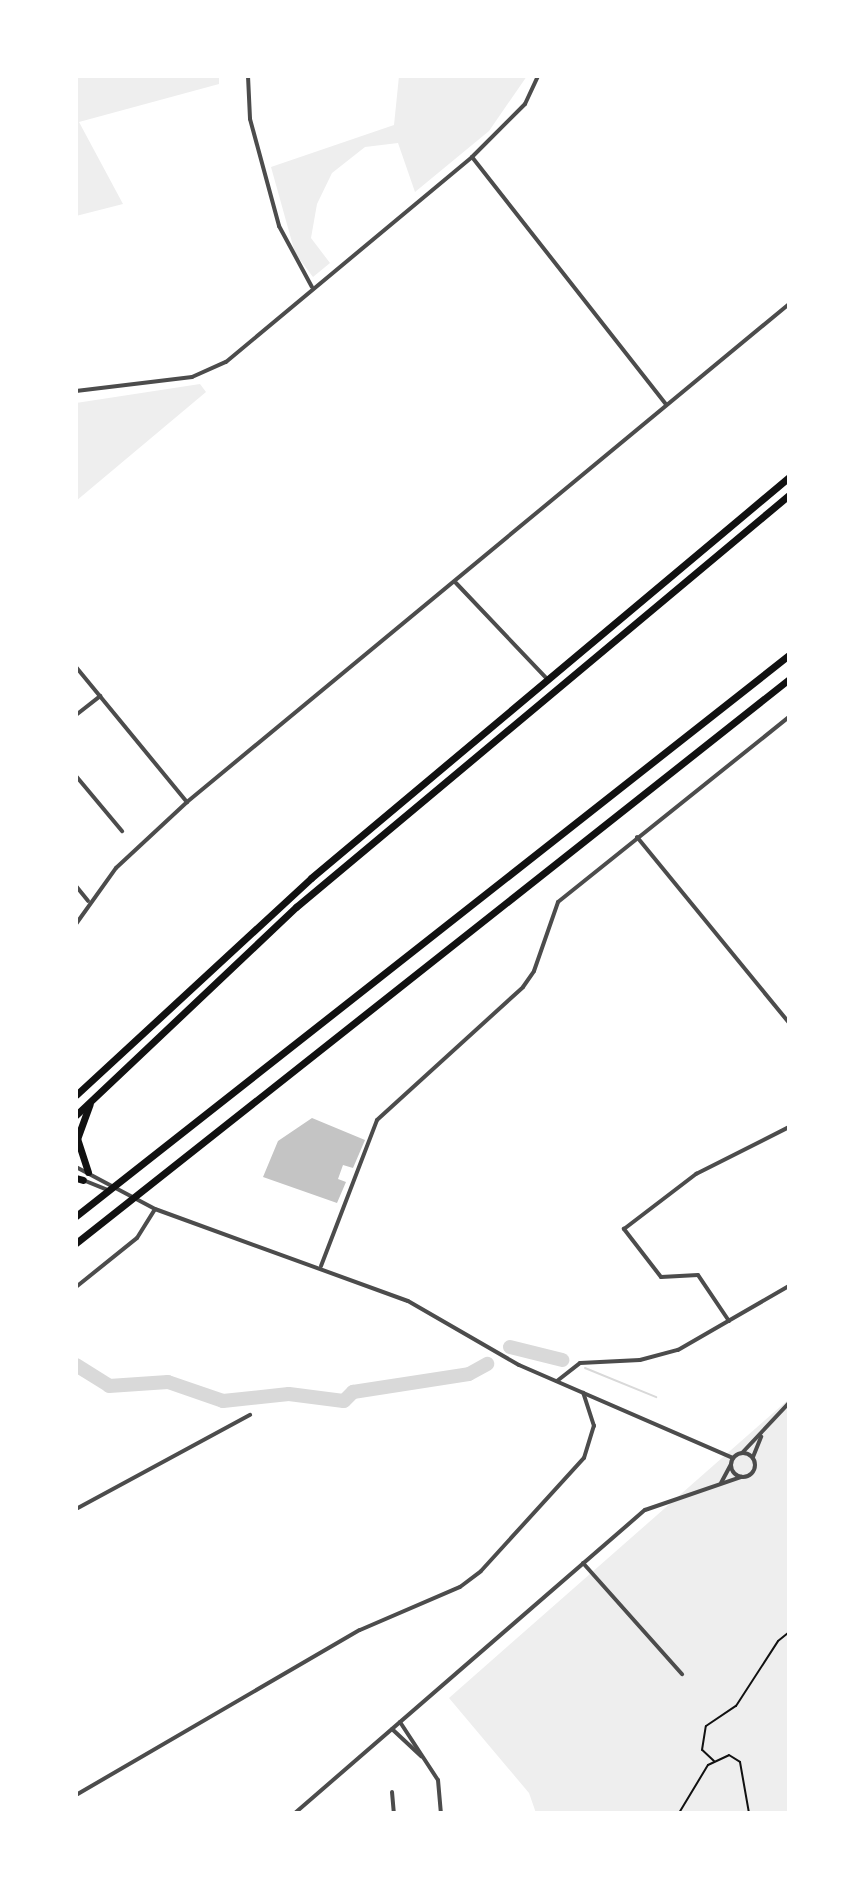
<!DOCTYPE html>
<html>
<head>
<meta charset="utf-8">
<style>
	body { margin:0 }
	#map { position:relative; width:865px; height:1889px; overflow:hidden; background:#fff; font-family:"Asap Condensed",sans-serif }
	div>[style] { position:absolute }
	[style*='--x'] { left:calc(var(--x)*1px); top:calc(var(--y)*1px); width:calc(var(--w)*1px); rotate:calc(var(--a)*1deg) }
	.green>* { inset:0; background:#eee }
	.stream>* { height:2px; margin:-1px; padding:0 1px; transform-origin:1px; border-radius:1px; background:#d9d9d9 }
	.river>* { height:14px; margin:-7px; padding:0 7px; transform-origin:7px; border-radius:7px; background:#d9d9d9 }
	.building>* { inset:0; background:#c4c4c4 }
	.path>* { height:2px; margin:-1px; padding:0 1px; transform-origin:1px; border-radius:1px; background:#111 }
	.minor>* { height:4px; margin:-2px; padding:0 2px; transform-origin:2px; border-radius:2px; background:#4c4c4c }
	.minor>.ring { margin:-2px; padding:0; box-sizing:content-box; background:none; border:4px solid #4c4c4c; border-radius:50% }
	.trunk>* { height:7px; margin:-3.5px; padding:0 3.5px; transform-origin:3.5px; border-radius:3.5px; background:#111 }
	.motorway>* { height:7px; margin:-3.5px; padding:0 3.5px; transform-origin:3.5px; border-radius:3.5px; background:#111 }
	span { translate:-50% -50%; white-space:nowrap; text-align:center; line-height:1.15; -webkit-text-stroke:7px #fff; paint-order:stroke }
	.frame { position:absolute; inset:0; border:78px solid #fff; pointer-events:none }
</style>
</head>
<body>
<div id="map">
	<div class="green">
		<i style="clip-path:polygon(76px 76px,219px 76px,219px 84px,79px 122px,123px 204px,76px 216px)"></i>
		<i style="clip-path:polygon(399px 76px,527px 76px,489px 131px,415px 192px,398px 143px,365px 147px,332px 173px,317px 204px,311px 238px,330px 263px,313px 277px,295px 253px,271px 167px,394px 125px)"></i>
		<i style="clip-path:polygon(200px 384px,206px 392px,76px 501px,76px 403px)"></i>
		<i style="clip-path:polygon(789px 1399px,789px 1813px,536px 1813px,529px 1793px,449px 1698px)"></i>
	</div>
	<div class="stream">
		<i style="--x:585;--y:1368;--w:77;--a:22.2"></i>
	</div>
	<div class="river">
		<i style="--x:510;--y:1347;--w:54;--a:14"></i>
		<i style="--x:76;--y:1365;--w:39;--a:32"></i>
		<i style="--x:109;--y:1386;--w:59;--a:-3.9"></i>
		<i style="--x:168;--y:1382;--w:58;--a:19.1"></i>
		<i style="--x:223;--y:1401;--w:66;--a:-6.1"></i>
		<i style="--x:289;--y:1394;--w:55;--a:7.3"></i>
		<i style="--x:344;--y:1401;--w:13;--a:-45"></i>
		<i style="--x:353;--y:1392;--w:117;--a:-8.8"></i>
		<i style="--x:469;--y:1374;--w:21;--a:-29"></i>
	</div>
	<div class="building">
		<i style="clip-path:polygon(312px 1118px,365px 1140px,353px 1168px,343px 1165px,338px 1179px,346px 1182px,337px 1203px,263px 1177px,278px 1141px)"></i>
	</div>
	<div class="path">
		<i style="--x:714;--y:1761;--w:16;--a:-137"></i>
		<i style="--x:702;--y:1750;--w:24;--a:-81"></i>
		<i style="--x:706;--y:1726;--w:36;--a:-34"></i>
		<i style="--x:736;--y:1706;--w:77;--a:-57.1"></i>
		<i style="--x:778;--y:1641;--w:14;--a:-39"></i>
		<i style="--x:679;--y:1813;--w:56;--a:-58.9"></i>
		<i style="--x:708;--y:1765;--w:23;--a:-25"></i>
		<i style="--x:729;--y:1755;--w:13;--a:32"></i>
		<i style="--x:740;--y:1762;--w:52;--a:80"></i>
	</div>
	<div class="minor">
		<i style="--x:248;--y:76;--w:43;--a:87.3"></i>
		<i style="--x:250;--y:119;--w:111;--a:74.8"></i>
		<i style="--x:279;--y:226;--w:69;--a:61.6"></i>
		<i style="--x:472;--y:157;--w:314;--a:51.9"></i>
		<i style="--x:76;--y:391;--w:117;--a:-6.9"></i>
		<i style="--x:192;--y:377;--w:37;--a:-24"></i>
		<i style="--x:226;--y:362;--w:320;--a:-39.8"></i>
		<i style="--x:472;--y:157;--w:75;--a:-45"></i>
		<i style="--x:525;--y:104;--w:31;--a:-65"></i>
		<i style="--x:456;--y:583;--w:134;--a:46.5"></i>
		<i style="--x:76;--y:667;--w:175;--a:50.6"></i>
		<i style="--x:76;--y:715;--w:31;--a:-38"></i>
		<i style="--x:76;--y:776;--w:72;--a:50.1"></i>
		<i style="--x:637;--y:837;--w:240;--a:50.7"></i>
		<i style="--x:76;--y:886;--w:19;--a:51"></i>
		<i style="--x:76;--y:924;--w:69;--a:-54.5"></i>
		<i style="--x:116;--y:868;--w:97;--a:-42.9"></i>
		<i style="--x:187;--y:802;--w:781;--a:-39.6"></i>
		<i style="--x:76;--y:1167;--w:89;--a:28"></i>
		<i style="--x:155;--y:1209;--w:269;--a:20"></i>
		<i style="--x:408;--y:1301;--w:128;--a:30"></i>
		<i style="--x:519;--y:1365;--w:233;--a:23.5"></i>
		<i style="--x:83;--y:1180;--w:27;--a:22"></i>
		<i style="--x:321;--y:1266;--w:156;--a:-69"></i>
		<i style="--x:377;--y:1120;--w:197;--a:-42.3"></i>
		<i style="--x:523;--y:987;--w:19;--a:-55"></i>
		<i style="--x:534;--y:971;--w:73;--a:-70.8"></i>
		<i style="--x:558;--y:902;--w:296;--a:-38.7"></i>
		<i style="--x:76;--y:1287;--w:78;--a:-38.8"></i>
		<i style="--x:137;--y:1238;--w:34;--a:-58"></i>
		<i style="--x:729;--y:1321;--w:55;--a:-124"></i>
		<i style="--x:698;--y:1275;--w:37;--a:177"></i>
		<i style="--x:661;--y:1277;--w:61;--a:-127.6"></i>
		<i style="--x:624;--y:1229;--w:91;--a:-37.4"></i>
		<i style="--x:696;--y:1174;--w:104;--a:-26.8"></i>
		<i style="--x:557;--y:1381;--w:29;--a:-38"></i>
		<i style="--x:580;--y:1363;--w:60;--a:-2.9"></i>
		<i style="--x:640;--y:1360;--w:39;--a:-15"></i>
		<i style="--x:678;--y:1350;--w:128;--a:-30"></i>
		<i style="--x:742;--y:1453;--w:69;--a:-46.8"></i>
		<i class="ring" style="left:731px;top:1453px;width:20px;height:20px"></i>
		<i style="--x:753;--y:1457;--w:22;--a:-68"></i>
		<i style="--x:721;--y:1483;--w:21;--a:-62"></i>
		<i style="--x:76;--y:1509;--w:198;--a:-28.4"></i>
		<i style="--x:583;--y:1563;--w:149;--a:48.3"></i>
		<i style="--x:400;--y:1722;--w:69;--a:56.8"></i>
		<i style="--x:438;--y:1780;--w:33;--a:85"></i>
		<i style="--x:392;--y:1729;--w:40;--a:43"></i>
		<i style="--x:392;--y:1792;--w:21;--a:85"></i>
		<i style="--x:76;--y:1795;--w:328;--a:-30.2"></i>
		<i style="--x:360;--y:1630;--w:109;--a:-23.3"></i>
		<i style="--x:460;--y:1587;--w:26;--a:-37"></i>
		<i style="--x:481;--y:1571;--w:153;--a:-47.7"></i>
		<i style="--x:584;--y:1458;--w:34;--a:-73"></i>
		<i style="--x:594;--y:1426;--w:35;--a:-108"></i>
		<i style="--x:295;--y:1813;--w:463;--a:-40.9"></i>
		<i style="--x:645;--y:1510;--w:102;--a:-19"></i>
	</div>
	<div class="trunk">
		<i style="--x:76;--y:1095;--w:320;--a:-42.7"></i>
		<i style="--x:311;--y:878;--w:624;--a:-39.99"></i>
		<i style="--x:76;--y:1115;--w:303;--a:-43.4"></i>
		<i style="--x:296;--y:907;--w:642;--a:-39.89"></i>
		<i style="--x:88;--y:1172;--w:35;--a:-108"></i>
		<i style="--x:77;--y:1139;--w:37;--a:-70"></i>
		<i style="--x:76;--y:1178;--w:7;--a:16"></i>
	</div>
	<div class="motorway">
		<i style="--x:76;--y:1216;--w:907;--a:-38.2"></i>
		<i style="--x:76;--y:1243;--w:909;--a:-38.34"></i>
	</div>
	<div class="frame"></div>
</div>
</body>
</html>
